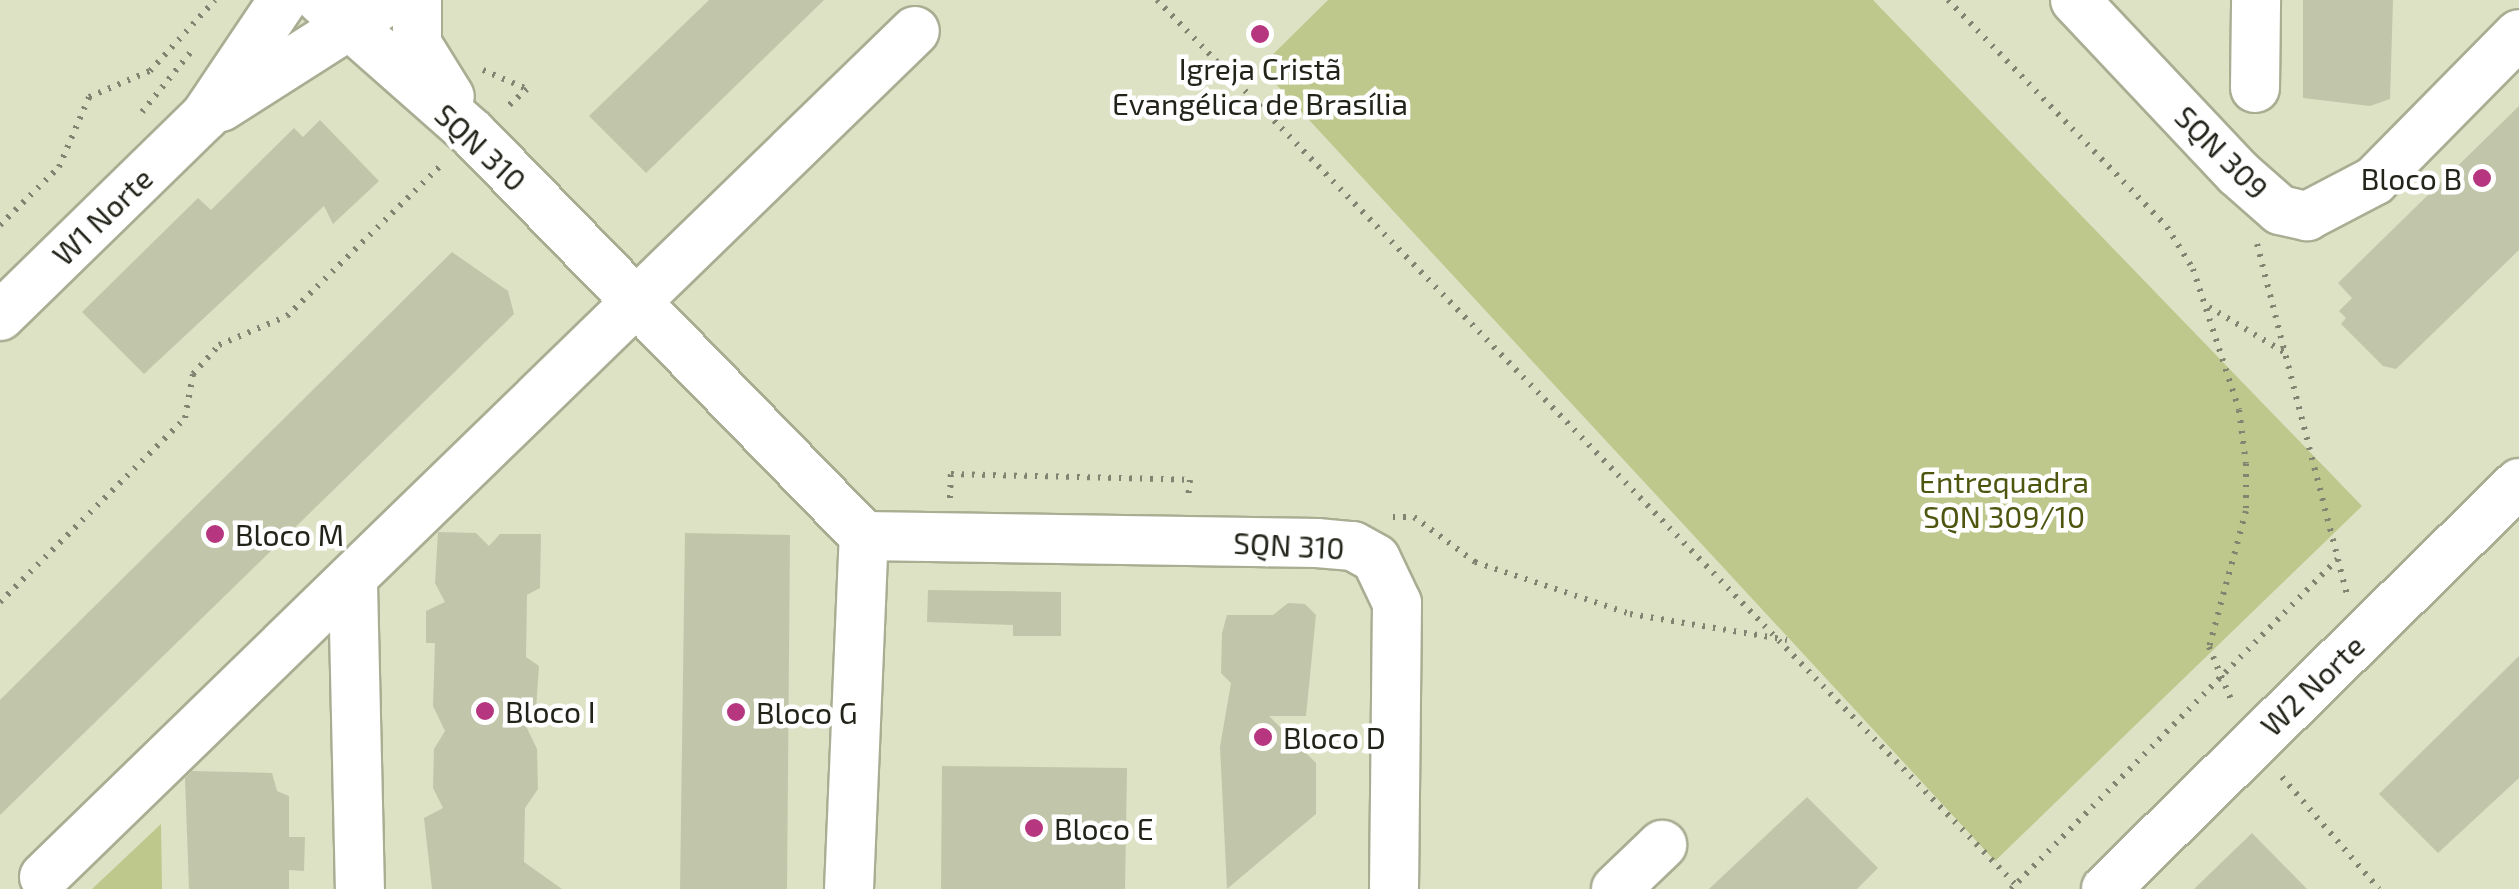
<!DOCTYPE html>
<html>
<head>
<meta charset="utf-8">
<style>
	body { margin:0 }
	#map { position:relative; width:2519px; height:889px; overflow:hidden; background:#dde2c5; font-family:"Exo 2",sans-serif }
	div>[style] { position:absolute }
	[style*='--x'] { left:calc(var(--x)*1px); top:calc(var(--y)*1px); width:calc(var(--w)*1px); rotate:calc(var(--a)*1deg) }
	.green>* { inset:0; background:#bec88c }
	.building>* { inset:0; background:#c1c6aa }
	.path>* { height:6px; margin-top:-3px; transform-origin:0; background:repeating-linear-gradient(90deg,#818471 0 2.5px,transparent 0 10.5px) }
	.roads { filter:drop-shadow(2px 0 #a9ae93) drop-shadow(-2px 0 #a9ae93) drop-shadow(0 2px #a9ae93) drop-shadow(0 -2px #a9ae93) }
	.minor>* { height:48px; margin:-24px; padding:0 24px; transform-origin:24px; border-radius:24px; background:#fff }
	.dots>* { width:28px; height:28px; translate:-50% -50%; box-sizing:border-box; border:5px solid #fff; border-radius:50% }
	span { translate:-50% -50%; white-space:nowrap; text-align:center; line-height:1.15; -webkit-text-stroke:9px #fff; paint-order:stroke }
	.poi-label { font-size:30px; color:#22241a }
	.right { translate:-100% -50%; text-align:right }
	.left { translate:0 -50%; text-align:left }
	.street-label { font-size:30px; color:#22241a }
	.park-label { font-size:30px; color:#4d550f }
</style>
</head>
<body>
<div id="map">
	<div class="green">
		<i style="clip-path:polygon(1328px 0,1873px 0,2362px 506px,1995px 861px,1260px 67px)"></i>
		<i style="clip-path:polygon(161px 824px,162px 889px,92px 889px)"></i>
	</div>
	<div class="building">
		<i style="clip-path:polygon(709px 0,824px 0,646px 173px,589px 116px)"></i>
		<i style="clip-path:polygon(2303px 0,2393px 0,2390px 99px,2370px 106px,2303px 98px)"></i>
		<i style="clip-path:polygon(2519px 106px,2519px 250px,2396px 369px,2383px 366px,2341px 324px,2346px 318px,2339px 311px,2352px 298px,2338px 283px)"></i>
		<i style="clip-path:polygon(320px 120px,379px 181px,333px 224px,324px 206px,144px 374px,82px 312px,198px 198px,211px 210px,294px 128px,303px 137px)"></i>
		<i style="clip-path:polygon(452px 252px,508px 291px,514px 314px,0 815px,0 700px)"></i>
		<i style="clip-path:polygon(438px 532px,476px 533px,489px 546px,500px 534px,541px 534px,540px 588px,527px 595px,526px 657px,539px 666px,536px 709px,525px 724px,537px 749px,538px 789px,525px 808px,524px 862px,562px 889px,432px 889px,424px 818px,443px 808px,433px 788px,434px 749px,445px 731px,433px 706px,435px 643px,426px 643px,426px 611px,445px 602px,435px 583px)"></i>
		<i style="clip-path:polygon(685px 533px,790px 535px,787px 889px,680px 889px)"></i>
		<i style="clip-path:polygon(928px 590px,1061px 592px,1061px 636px,1013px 636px,1013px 625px,927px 622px)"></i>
		<i style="clip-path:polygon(1288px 603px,1305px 604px,1316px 615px,1306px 716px,1269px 716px,1316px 763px,1316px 814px,1227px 889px,1220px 747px,1231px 683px,1221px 673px,1222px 633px,1227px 615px,1273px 615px)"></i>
		<i style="clip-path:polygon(2519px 656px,2519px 778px,2438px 853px,2379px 794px)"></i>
		<i style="clip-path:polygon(942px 766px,1127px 768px,1125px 889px,941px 889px)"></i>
		<i style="clip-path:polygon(192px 771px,272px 773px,277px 791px,289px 796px,289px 837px,305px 837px,304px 871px,289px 870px,289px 889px,189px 889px,185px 778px)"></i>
		<i style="clip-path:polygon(1807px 797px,1878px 868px,1857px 889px,1709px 889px)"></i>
		<i style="clip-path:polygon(2252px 833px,2307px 889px,2194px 889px)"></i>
	</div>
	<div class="path">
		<i style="--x:1157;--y:0;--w:1239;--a:45.85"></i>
		<i style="--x:1948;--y:0;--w:315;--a:46"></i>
		<i style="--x:2167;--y:227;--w:49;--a:58.2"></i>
		<i style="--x:2193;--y:269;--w:148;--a:71.9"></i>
		<i style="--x:2239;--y:410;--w:54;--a:82.6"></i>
		<i style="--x:2246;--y:464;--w:47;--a:90"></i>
		<i style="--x:2246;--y:511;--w:141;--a:105.2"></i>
		<i style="--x:2209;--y:647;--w:62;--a:67.2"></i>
		<i style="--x:483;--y:70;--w:48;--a:23.4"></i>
		<i style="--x:527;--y:89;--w:28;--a:138"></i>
		<i style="--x:142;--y:112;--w:82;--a:-50.9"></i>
		<i style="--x:0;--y:225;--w:83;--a:-44.5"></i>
		<i style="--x:59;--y:167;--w:76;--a:-66.8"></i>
		<i style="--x:89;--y:97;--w:66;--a:-23.1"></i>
		<i style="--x:150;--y:71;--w:96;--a:-47.5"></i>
		<i style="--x:2257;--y:244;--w:362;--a:75.6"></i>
		<i style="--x:2209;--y:307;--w:87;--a:31"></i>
		<i style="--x:950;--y:498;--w:24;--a:-88"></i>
		<i style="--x:951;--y:474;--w:239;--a:1.4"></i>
		<i style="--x:1190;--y:480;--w:19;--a:96"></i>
		<i style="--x:1393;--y:517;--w:21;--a:0"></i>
		<i style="--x:1414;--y:517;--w:76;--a:36.4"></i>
		<i style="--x:1475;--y:562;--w:163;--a:18.5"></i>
		<i style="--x:1630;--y:614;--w:159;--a:9.4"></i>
		<i style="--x:0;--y:602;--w:261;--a:-44.8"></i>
		<i style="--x:185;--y:418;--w:45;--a:-79.7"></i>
		<i style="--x:193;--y:374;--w:39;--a:-48"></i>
		<i style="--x:219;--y:345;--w:74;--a:-23.1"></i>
		<i style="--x:287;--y:316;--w:220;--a:-44.4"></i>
		<i style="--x:2282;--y:777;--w:148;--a:49.1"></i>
		<i style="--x:2011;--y:889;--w:464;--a:-45.3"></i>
	</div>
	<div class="roads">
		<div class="minor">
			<i style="--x:321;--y:0;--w:203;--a:41.4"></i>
			<i style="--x:473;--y:134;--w:561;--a:45.79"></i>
			<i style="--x:864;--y:536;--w:453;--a:0.9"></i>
			<i style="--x:1317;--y:543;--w:36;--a:5"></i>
			<i style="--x:1353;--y:546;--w:26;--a:29"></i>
			<i style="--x:1376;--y:559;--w:49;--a:64.5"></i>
			<i style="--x:1397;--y:603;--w:286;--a:90.6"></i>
			<i style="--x:417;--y:0;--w:44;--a:90"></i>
			<i style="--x:417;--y:44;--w:62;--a:58.1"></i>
			<i style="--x:2075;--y:0;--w:238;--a:46.7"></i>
			<i style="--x:2238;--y:173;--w:56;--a:41.4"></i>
			<i style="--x:2280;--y:210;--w:28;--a:13"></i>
			<i style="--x:2307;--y:216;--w:76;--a:-27.6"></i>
			<i style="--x:2374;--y:181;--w:206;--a:-45.4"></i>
			<i style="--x:2255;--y:88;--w:88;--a:-89.3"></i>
			<i style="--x:221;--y:107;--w:199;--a:-32.5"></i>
			<i style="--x:0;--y:316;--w:286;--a:-44.3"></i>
			<i style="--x:205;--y:116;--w:140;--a:-56.1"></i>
			<i style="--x:353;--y:584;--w:305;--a:88.7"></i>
			<i style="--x:44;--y:877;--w:1214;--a:-44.17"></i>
			<i style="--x:849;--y:889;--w:353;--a:-87.6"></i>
			<i style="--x:1616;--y:889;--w:64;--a:-43.7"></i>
			<i style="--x:2106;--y:889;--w:579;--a:-44.51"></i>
		</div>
	</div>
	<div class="dots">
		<i style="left:1260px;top:34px;background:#b73680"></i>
		<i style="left:2482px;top:178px;background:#b73680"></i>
		<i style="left:215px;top:534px;background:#b73680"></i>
		<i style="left:485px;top:711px;background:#b73680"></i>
		<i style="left:736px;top:712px;background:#b73680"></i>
		<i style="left:1263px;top:737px;background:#b73680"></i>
		<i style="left:1034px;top:828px;background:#b73680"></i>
	</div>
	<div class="poi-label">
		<span style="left:1260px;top:85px">Igreja Cristã<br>Evangélica de Brasília</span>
		<span class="right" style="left:2462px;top:178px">Bloco B</span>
		<span class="left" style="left:235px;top:534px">Bloco M</span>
		<span class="left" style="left:505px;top:711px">Bloco I</span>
		<span class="left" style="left:756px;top:712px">Bloco G</span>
		<span class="left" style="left:1283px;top:737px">Bloco D</span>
		<span class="left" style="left:1054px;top:828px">Bloco E</span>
	</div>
	<div class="street-label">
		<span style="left:481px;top:147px;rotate:43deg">SQN 310</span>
		<span style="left:2222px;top:152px;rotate:45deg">SQN 309</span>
		<span style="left:102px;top:216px;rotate:-44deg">W1 Norte</span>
		<span style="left:1289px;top:545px;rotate:3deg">SQN 310</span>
		<span style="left:2312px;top:685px;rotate:-44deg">W2 Norte</span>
	</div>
	<div class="park-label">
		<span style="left:2004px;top:498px">Entrequadra<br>SQN 309/10</span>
	</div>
</div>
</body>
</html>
